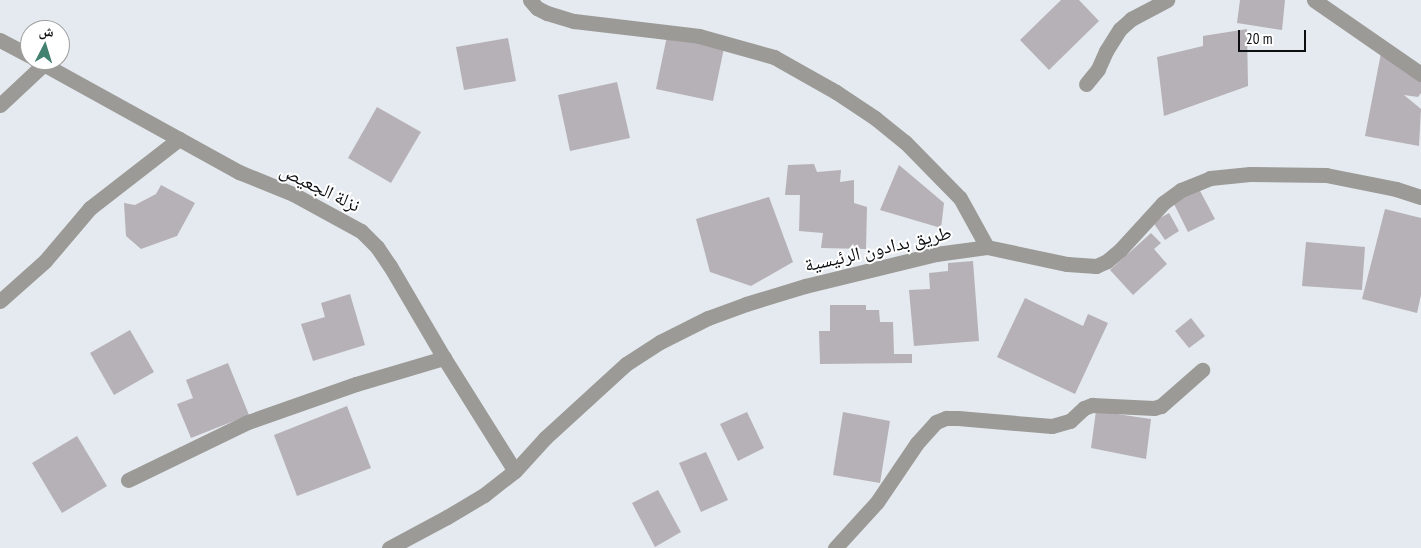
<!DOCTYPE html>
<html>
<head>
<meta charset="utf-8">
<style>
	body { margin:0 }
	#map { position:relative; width:1421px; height:548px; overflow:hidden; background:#e4eaef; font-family:"PT Sans Narrow","Noto Naskh Arabic",sans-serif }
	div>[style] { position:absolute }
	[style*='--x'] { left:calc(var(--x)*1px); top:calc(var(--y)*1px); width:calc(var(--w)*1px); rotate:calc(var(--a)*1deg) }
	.building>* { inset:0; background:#b6b1b7 }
	.minor>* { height:15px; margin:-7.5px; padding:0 7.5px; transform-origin:7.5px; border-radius:7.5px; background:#9b9a97 }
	span { translate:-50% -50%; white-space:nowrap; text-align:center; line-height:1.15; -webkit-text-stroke:4px #fff; paint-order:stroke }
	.street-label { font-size:19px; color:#0c0e10 }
	.north { position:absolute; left:20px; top:20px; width:50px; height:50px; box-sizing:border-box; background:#fff; border:1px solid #9e9f9f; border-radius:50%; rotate:5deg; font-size:14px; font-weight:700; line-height:20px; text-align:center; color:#0c0e10 }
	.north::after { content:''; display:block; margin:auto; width:18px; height:22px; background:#42816f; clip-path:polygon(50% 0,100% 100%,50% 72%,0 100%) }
	.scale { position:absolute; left:1238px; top:30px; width:68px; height:22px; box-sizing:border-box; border:2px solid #0c0e10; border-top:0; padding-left:6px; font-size:15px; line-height:18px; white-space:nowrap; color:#0c0e10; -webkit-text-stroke:4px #fff; paint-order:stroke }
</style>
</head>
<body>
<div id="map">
	<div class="building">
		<i style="clip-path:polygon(1061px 0,1079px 0,1099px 21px,1049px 70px,1020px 40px)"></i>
		<i style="clip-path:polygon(1240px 0,1285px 0,1282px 30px,1237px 23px)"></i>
		<i style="clip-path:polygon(1247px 29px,1248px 86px,1164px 116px,1157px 57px,1203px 46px,1203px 36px)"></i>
		<i style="clip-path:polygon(667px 36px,724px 48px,713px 101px,656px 89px)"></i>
		<i style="clip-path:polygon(508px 38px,516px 81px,464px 90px,456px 47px)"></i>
		<i style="clip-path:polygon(1381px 53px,1421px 80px,1421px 93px,1418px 97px,1404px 95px,1421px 109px,1419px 146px,1365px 136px)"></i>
		<i style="clip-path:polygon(617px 82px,630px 138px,570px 151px,558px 95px)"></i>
		<i style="clip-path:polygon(377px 107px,421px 132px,391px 183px,348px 158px)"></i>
		<i style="clip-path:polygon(814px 164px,817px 172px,841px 170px,840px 182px,854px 180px,854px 203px,867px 207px,866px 249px,821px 248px,823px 233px,799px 231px,800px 195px,785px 195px,788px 165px)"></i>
		<i style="clip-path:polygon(899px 165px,944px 203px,941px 228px,880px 210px)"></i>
		<i style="clip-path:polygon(161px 185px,195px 203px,177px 236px,141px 249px,126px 236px,124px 203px,135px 205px,156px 194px)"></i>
		<i style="clip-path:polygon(1199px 189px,1215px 219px,1188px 232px,1173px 202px)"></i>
		<i style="clip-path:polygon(769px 197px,793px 262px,751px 286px,710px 272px,696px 219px)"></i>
		<i style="clip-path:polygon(1385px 209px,1421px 218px,1421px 295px,1417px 313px,1362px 299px)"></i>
		<i style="clip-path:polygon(1169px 213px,1179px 231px,1165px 240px,1153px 222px)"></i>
		<i style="clip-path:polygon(1151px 233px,1161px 243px,1154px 249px,1167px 264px,1133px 295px,1110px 270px)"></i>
		<i style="clip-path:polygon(1306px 242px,1365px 247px,1362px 290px,1302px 286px)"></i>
		<i style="clip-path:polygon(973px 261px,979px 341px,914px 346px,909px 290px,930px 289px,929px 273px,948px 271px,948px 263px)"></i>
		<i style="clip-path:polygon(350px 294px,365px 345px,313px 361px,301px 324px,325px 317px,321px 303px)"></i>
		<i style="clip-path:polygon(1025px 298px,1083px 326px,1088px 314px,1108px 323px,1075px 394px,997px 357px)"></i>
		<i style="clip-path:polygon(830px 305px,866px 305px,866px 310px,879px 310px,880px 322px,893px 322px,894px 354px,912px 354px,912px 363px,820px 364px,819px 331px,830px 331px)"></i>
		<i style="clip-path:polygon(1191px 318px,1205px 336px,1189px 348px,1175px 331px)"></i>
		<i style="clip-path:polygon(130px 330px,154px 372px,114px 395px,90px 353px)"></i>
		<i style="clip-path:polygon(228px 363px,249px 415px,191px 438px,177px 404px,193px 398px,186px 380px)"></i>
		<i style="clip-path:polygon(347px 406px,371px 468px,297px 496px,274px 435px)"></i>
		<i style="clip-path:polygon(1096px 411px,1151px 419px,1146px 459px,1091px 448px)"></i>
		<i style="clip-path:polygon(747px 412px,764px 448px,738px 461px,720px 424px)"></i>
		<i style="clip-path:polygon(843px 412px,890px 421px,880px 483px,833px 475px)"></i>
		<i style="clip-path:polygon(77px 436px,107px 486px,62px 513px,32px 463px)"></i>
		<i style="clip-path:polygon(706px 452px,728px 500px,701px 512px,679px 463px)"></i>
		<i style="clip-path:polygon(658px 490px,681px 532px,655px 547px,632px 503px)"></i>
	</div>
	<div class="minor">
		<i style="--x:530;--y:0;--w:11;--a:49"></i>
		<i style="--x:537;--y:8;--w:11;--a:27"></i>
		<i style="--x:547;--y:13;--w:28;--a:17"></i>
		<i style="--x:574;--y:21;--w:126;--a:6.8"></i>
		<i style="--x:699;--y:36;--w:78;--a:15.6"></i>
		<i style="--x:774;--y:57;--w:71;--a:29.4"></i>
		<i style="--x:836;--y:92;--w:47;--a:33.7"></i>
		<i style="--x:875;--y:118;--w:38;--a:39"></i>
		<i style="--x:905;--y:142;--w:78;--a:45.5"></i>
		<i style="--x:960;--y:198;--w:56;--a:61.1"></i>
		<i style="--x:1314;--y:0;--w:130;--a:34.7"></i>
		<i style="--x:0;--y:40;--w:34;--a:28"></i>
		<i style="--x:36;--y:60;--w:232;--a:28.9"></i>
		<i style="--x:239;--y:172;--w:58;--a:22.2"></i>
		<i style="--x:293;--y:194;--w:77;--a:28.6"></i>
		<i style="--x:361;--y:231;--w:23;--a:45"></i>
		<i style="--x:377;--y:247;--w:23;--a:56"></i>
		<i style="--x:390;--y:266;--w:107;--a:59.6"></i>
		<i style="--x:444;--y:358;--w:133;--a:57.9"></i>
		<i style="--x:1086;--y:84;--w:19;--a:-51"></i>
		<i style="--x:1098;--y:69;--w:20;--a:-66"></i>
		<i style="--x:1106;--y:51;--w:26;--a:-58"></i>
		<i style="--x:1120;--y:29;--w:15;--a:-42"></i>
		<i style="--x:1131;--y:19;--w:41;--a:-27.8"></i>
		<i style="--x:0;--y:105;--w:60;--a:-43"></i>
		<i style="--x:0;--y:301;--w:60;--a:-41.6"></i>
		<i style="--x:45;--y:261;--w:70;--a:-49.7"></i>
		<i style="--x:90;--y:208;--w:113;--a:-37.8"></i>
		<i style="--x:128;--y:480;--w:133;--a:-25.8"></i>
		<i style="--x:248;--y:422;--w:114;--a:-19.4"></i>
		<i style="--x:356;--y:384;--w:92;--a:-16.5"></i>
		<i style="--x:389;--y:548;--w:66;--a:-28.1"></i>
		<i style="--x:447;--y:517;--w:43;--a:-30.7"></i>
		<i style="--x:484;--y:495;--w:39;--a:-38"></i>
		<i style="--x:515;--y:471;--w:45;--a:-47.7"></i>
		<i style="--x:545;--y:438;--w:110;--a:-42.4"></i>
		<i style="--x:626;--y:364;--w:40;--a:-32.9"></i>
		<i style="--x:660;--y:342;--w:54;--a:-26.6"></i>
		<i style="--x:708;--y:318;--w:40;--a:-20.2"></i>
		<i style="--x:746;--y:304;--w:62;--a:-17"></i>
		<i style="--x:805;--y:286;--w:135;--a:-13.7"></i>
		<i style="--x:936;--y:254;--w:51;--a:-7.8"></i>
		<i style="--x:987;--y:247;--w:82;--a:12"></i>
		<i style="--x:1067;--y:264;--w:29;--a:4"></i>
		<i style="--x:1096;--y:266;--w:12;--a:-24"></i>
		<i style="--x:1107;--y:261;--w:17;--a:-40"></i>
		<i style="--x:1120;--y:250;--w:64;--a:-47.5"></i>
		<i style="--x:1163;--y:203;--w:22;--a:-36"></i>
		<i style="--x:1181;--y:190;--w:31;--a:-22"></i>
		<i style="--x:1210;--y:178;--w:40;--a:-5.7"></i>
		<i style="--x:1250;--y:174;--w:76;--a:0.8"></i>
		<i style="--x:1326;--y:175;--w:71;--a:11.3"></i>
		<i style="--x:1396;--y:189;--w:26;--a:18"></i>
		<i style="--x:835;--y:548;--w:62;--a:-47.6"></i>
		<i style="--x:877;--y:502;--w:71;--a:-55.9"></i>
		<i style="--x:917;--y:443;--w:28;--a:-48"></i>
		<i style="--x:936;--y:422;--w:11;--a:-22"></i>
		<i style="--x:946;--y:418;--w:12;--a:0"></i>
		<i style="--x:958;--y:418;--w:94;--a:4.9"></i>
		<i style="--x:1052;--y:426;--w:19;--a:-16"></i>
		<i style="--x:1070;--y:421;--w:19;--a:-43"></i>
		<i style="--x:1084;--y:408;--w:9;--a:-21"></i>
		<i style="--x:1092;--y:405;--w:62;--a:2.8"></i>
		<i style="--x:1154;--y:408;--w:7;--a:-16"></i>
		<i style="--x:1161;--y:406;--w:55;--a:-41.3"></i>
	</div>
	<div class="street-label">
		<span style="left:320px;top:188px;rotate:26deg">نزلة الجعيص</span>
		<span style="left:878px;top:249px;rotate:-13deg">طريق بدادون الرئيسية</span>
	</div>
	<div class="north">ش</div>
	<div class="scale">20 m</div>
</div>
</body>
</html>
